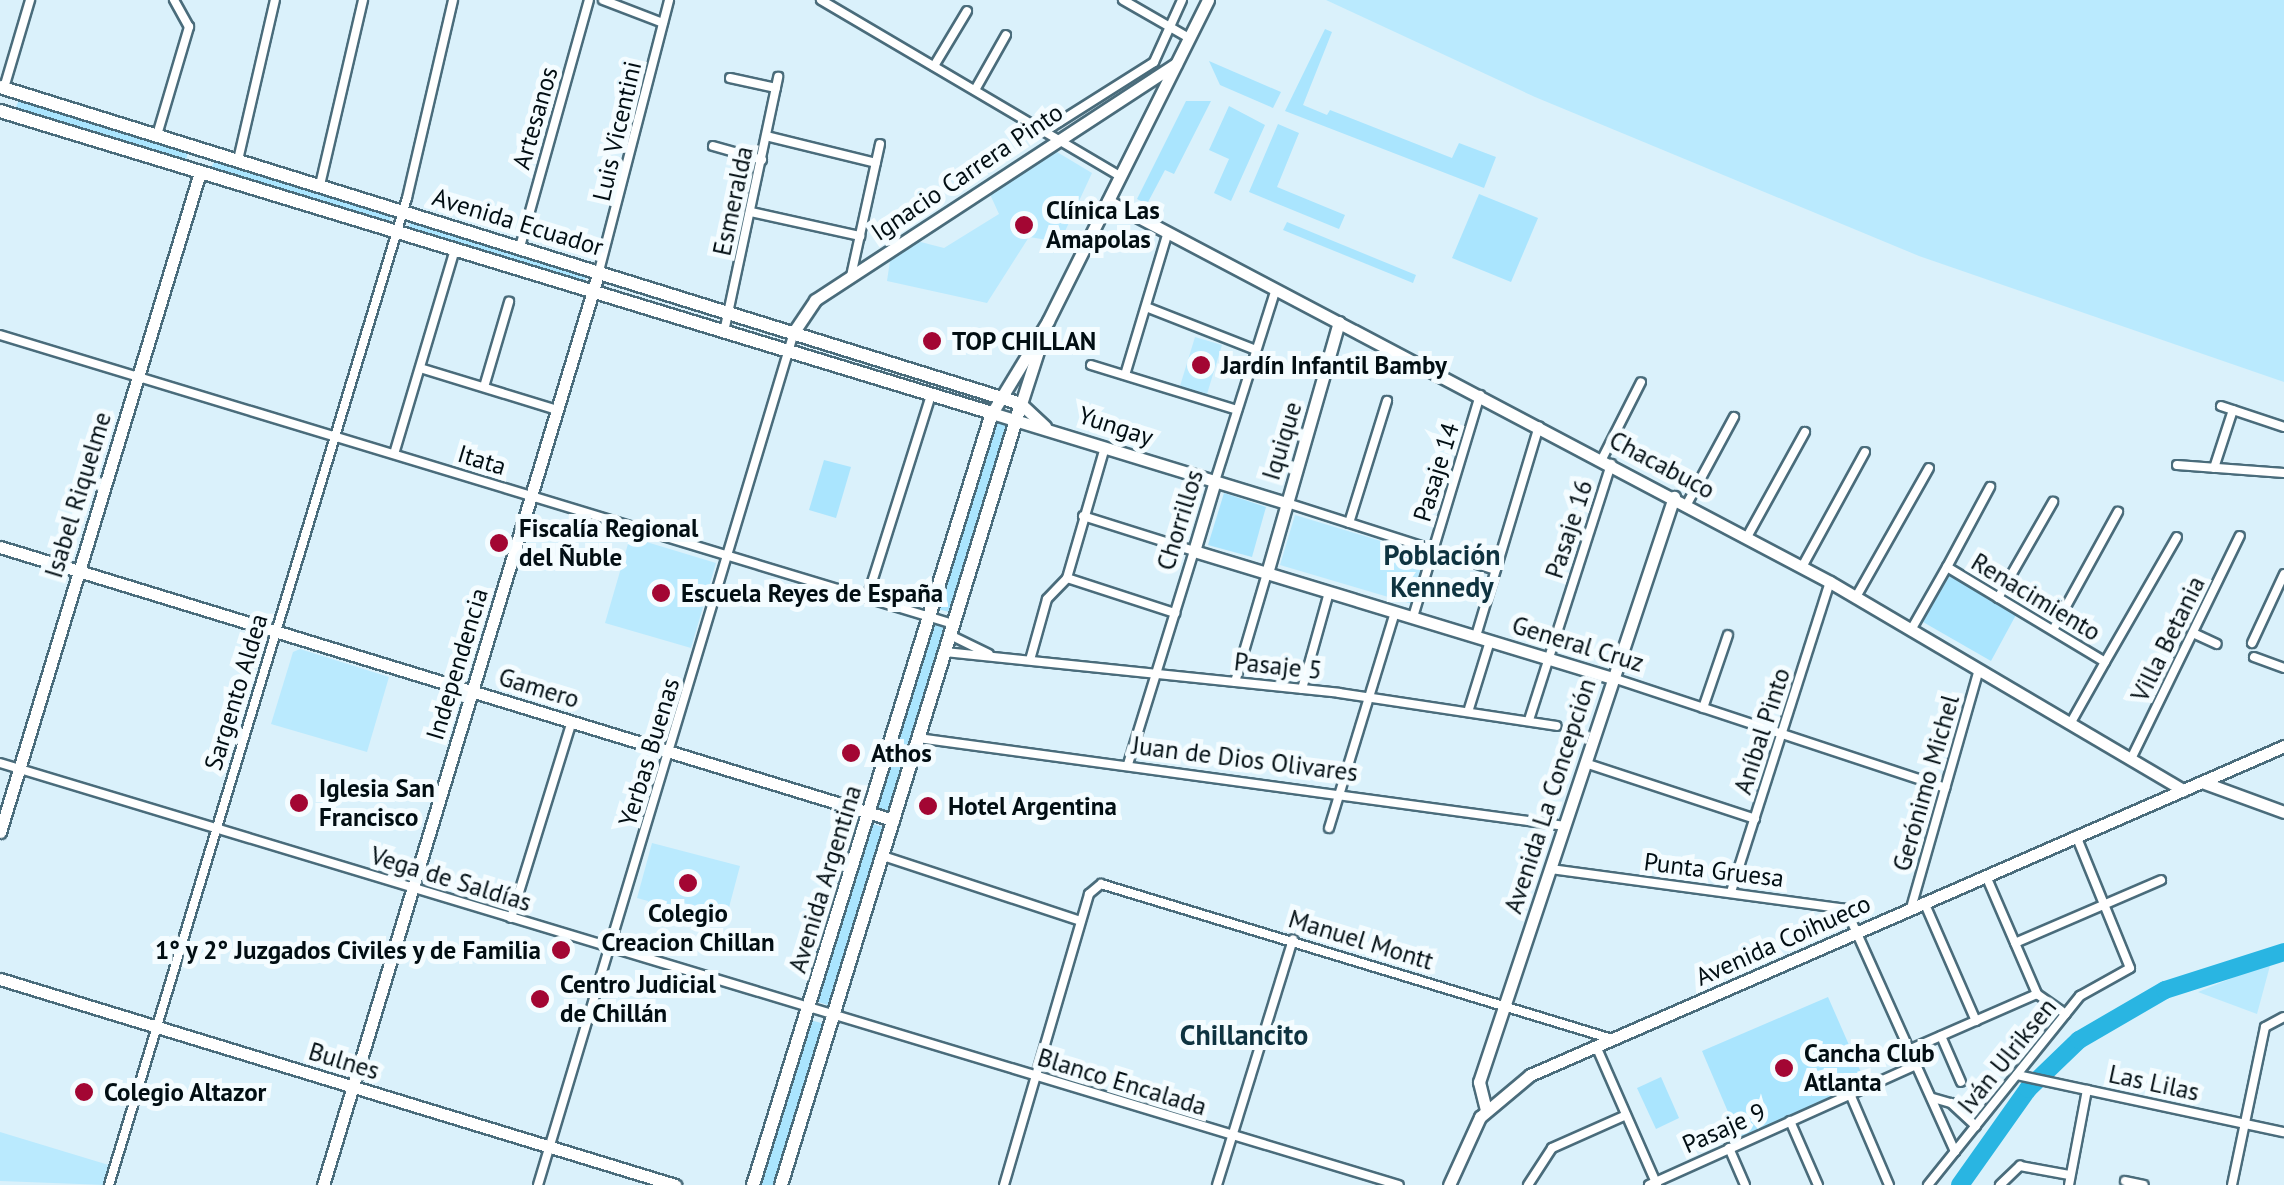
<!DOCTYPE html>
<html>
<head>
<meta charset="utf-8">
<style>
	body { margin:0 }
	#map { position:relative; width:2284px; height:1185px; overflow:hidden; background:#daf1fb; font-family:"PT Sans",sans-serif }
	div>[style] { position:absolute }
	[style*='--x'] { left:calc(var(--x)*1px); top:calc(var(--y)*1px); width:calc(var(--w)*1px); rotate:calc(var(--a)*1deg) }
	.built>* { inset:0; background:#baeafe }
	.green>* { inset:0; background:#aae5fe }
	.river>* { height:18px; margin:-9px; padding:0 9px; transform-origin:9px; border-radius:9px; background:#29b5e2 }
	.roads { filter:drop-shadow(2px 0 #4a6c7b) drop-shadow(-2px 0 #4a6c7b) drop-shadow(0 2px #4a6c7b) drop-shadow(0 -2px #4a6c7b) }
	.street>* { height:8px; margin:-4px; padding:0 4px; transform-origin:4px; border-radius:4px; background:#fff }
	.secondary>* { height:11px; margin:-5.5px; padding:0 5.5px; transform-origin:5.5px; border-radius:5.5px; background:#fff }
	.primary>* { height:12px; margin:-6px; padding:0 6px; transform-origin:6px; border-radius:6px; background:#fff }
	.dots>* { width:28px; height:28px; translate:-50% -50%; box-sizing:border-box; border:5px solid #f4fcff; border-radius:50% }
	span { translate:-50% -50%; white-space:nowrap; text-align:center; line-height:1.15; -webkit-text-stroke:10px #f4fcff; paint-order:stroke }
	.street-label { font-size:25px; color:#020e13 }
	.poi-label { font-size:25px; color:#020e13; font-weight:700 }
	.left { translate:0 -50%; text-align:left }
	.right { translate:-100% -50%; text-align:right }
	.neighbourhood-label { font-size:28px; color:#0f3340; font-weight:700 }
</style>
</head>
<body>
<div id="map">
	<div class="built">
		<i style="clip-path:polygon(1326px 0,2284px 0,2284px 382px,1919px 256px,1535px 97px)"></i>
		<i style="clip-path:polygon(1052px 149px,1092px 173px,1060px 242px,1029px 237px,987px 303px,887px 281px,891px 254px,913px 240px,944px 248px,999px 214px,988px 190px)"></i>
		<i style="clip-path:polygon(1195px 337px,1222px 345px,1207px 394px,1180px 386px)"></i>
		<i style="clip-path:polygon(1295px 515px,1427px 555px,1412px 604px,1280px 565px)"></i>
		<i style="clip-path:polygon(630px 537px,716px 563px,691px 648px,605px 623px)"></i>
		<i style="clip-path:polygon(300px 649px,389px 677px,367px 752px,271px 724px,293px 652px)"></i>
		<i style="clip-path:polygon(652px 843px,740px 866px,727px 915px,680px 902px,677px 911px,646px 910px,648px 901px,637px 898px)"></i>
		<i style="clip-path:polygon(2271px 962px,2257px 1014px,2198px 992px)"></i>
		<i style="clip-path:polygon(0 1132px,112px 1166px,106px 1185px,0 1181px)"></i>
	</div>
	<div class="green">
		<i style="clip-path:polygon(1325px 29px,1332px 32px,1303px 105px,1327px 115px,1330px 110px,1452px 158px,1459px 143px,1496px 157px,1484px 188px,1285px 111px)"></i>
		<i style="clip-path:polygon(1209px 61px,1281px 92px,1273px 108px,1220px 85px)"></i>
		<i style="clip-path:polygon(21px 95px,189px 147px,185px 165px,14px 112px)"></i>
		<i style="clip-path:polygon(1186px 101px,1211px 101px,1174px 174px,1165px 170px,1147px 204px,1137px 199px)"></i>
		<i style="clip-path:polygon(1229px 106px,1265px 125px,1231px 201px,1214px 193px,1229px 159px,1209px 150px)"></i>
		<i style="clip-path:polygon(1278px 124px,1299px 133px,1277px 187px,1345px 215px,1339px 229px,1249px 192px)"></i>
		<i style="clip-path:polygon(217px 156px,393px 210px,389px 223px,211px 168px)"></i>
		<i style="clip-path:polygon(1479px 194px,1538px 218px,1511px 282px,1452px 258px)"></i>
		<i style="clip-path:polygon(412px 216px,589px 270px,584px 282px,408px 231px)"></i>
		<i style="clip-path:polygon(1287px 222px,1416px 275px,1413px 283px,1283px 230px)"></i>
		<i style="clip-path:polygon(997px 420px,1010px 424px,953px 613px,938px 609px)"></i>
		<i style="clip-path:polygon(824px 460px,851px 467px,836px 518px,809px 510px)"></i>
		<i style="clip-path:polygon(1224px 493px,1266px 507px,1252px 557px,1208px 545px)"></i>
		<i style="clip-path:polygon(1951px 573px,2017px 613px,1991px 661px,1923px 622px)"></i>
		<i style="clip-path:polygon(935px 621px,949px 626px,890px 817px,877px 812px)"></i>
		<i style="clip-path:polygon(870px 823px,886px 828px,831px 1006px,815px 1001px)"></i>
		<i style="clip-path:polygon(1828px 997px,1867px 1086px,1740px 1140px,1702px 1051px)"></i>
		<i style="clip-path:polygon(810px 1020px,825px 1024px,775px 1185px,759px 1185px)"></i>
		<i style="clip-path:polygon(1661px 1077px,1679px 1118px,1656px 1129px,1637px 1088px)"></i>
	</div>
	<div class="river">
		<i style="--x:1960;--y:1185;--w:118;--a:-54.7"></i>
		<i style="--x:2028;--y:1089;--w:71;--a:-43.9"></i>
		<i style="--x:2079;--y:1040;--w:99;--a:-30.2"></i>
		<i style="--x:2165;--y:990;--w:125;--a:-17.7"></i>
	</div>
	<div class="roads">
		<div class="street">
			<i style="--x:603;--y:0;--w:64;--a:21"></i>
			<i style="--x:821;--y:0;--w:347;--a:30.5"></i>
			<i style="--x:1123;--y:0;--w:76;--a:29.9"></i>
			<i style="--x:934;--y:66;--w:64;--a:-59"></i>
			<i style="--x:730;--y:78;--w:47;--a:12.3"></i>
			<i style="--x:4;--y:88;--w:92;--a:-73.5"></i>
			<i style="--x:975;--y:90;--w:63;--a:-60.6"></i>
			<i style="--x:1045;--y:131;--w:129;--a:-32.3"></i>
			<i style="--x:1154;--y:62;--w:68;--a:-65.7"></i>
			<i style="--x:157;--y:135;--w:113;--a:-73.5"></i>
			<i style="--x:189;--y:27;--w:31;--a:-119"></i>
			<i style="--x:766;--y:136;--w:113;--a:13.8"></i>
			<i style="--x:713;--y:146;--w:51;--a:15.9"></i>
			<i style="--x:238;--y:160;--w:164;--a:-77"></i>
			<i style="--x:320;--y:185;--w:190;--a:-76.9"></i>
			<i style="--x:751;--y:212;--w:112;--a:12.4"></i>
			<i style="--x:520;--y:247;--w:256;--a:-74.4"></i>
			<i style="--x:599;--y:271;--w:280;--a:-75.5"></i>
			<i style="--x:851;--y:276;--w:135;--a:-77.6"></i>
			<i style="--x:1146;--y:307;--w:118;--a:21.4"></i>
			<i style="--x:724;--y:332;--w:261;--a:-78"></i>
			<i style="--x:0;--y:335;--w:996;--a:16.87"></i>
			<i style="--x:1091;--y:365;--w:153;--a:17.1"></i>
			<i style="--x:420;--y:368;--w:143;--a:17"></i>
			<i style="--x:1125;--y:375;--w:149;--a:-73.3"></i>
			<i style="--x:484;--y:387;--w:89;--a:-73.6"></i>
			<i style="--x:2221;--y:406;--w:66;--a:18.4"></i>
			<i style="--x:394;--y:454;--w:214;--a:-73.4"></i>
			<i style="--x:1602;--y:459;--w:86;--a:-63.1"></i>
			<i style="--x:2177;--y:465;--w:107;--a:4.3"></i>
			<i style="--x:2214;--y:468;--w:61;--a:-71.9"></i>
			<i style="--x:1215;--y:481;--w:201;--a:-72.4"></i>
			<i style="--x:1287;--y:503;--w:219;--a:17.8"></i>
			<i style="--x:1687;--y:504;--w:99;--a:-61.6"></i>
			<i style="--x:1083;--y:516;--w:116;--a:17.5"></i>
			<i style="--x:1194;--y:551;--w:223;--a:107.2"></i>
			<i style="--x:1349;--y:523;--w:128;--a:-72.7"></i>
			<i style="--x:1747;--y:537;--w:120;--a:-61.1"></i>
			<i style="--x:1802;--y:567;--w:131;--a:-61.3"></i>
			<i style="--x:1947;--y:567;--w:91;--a:-61.7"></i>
			<i style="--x:1067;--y:578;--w:114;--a:18"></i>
			<i style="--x:1856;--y:597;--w:148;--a:-60.5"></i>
			<i style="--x:867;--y:598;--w:213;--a:-72.5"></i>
			<i style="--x:1998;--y:598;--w:111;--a:-60.2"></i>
			<i style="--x:1413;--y:617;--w:232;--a:-73.2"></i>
			<i style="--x:1911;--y:630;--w:73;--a:-60.3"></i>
			<i style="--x:1947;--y:567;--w:184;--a:31"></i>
			<i style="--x:2105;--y:662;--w:71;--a:119.4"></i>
			<i style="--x:2053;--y:630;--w:135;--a:-61.2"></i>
			<i style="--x:2193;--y:633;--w:26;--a:25"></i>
			<i style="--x:950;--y:635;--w:43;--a:26"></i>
			<i style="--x:1476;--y:636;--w:219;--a:-73.3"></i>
			<i style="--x:2252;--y:643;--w:76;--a:-65.1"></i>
			<i style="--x:945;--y:652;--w:396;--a:5.9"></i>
			<i style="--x:1339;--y:693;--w:220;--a:8.6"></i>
			<i style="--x:2254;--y:657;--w:32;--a:20"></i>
			<i style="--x:1030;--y:660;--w:63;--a:-74.4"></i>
			<i style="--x:1047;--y:599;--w:29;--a:-46"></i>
			<i style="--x:1067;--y:578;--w:136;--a:-73.8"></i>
			<i style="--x:2105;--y:662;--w:144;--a:-60.1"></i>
			<i style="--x:1613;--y:678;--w:350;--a:18.3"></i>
			<i style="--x:1235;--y:682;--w:114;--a:-73.6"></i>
			<i style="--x:1302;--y:689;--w:101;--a:-74.4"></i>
			<i style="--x:1703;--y:708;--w:77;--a:-71.1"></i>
			<i style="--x:1468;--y:712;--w:74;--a:-72.8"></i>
			<i style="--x:1529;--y:720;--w:269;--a:-72.2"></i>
			<i style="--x:918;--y:738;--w:653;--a:7.75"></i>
			<i style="--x:2131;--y:759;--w:248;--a:-64"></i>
			<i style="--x:0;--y:763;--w:1461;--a:16.79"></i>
			<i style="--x:1585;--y:763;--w:179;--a:18.2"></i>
			<i style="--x:1329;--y:828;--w:226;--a:-73"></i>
			<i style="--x:883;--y:856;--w:208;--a:18.2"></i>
			<i style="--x:1551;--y:869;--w:298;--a:7.7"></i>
			<i style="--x:1846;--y:909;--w:266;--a:65.8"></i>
			<i style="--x:1986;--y:876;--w:129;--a:66.6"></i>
			<i style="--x:2037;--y:994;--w:35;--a:35"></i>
			<i style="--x:1731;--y:892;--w:325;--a:-72.3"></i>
			<i style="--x:1924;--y:902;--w:130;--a:66.4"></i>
			<i style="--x:1911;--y:908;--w:248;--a:-74.1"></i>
			<i style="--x:511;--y:918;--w:206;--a:-72.8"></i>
			<i style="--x:2015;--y:943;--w:159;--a:-23.3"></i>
			<i style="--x:1941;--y:1036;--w:50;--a:66.5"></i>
			<i style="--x:1596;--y:1046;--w:152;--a:66.3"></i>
			<i style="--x:1911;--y:1049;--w:137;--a:-23.6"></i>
			<i style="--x:2017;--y:1075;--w:273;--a:12.1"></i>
			<i style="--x:1850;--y:1094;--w:99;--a:66.8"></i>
			<i style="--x:1933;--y:1098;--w:19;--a:16"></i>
			<i style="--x:1951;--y:1103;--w:34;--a:43"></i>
			<i style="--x:1790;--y:1121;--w:70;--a:66.4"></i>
			<i style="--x:1729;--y:1148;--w:40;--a:66.6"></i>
			<i style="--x:2125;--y:1181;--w:19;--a:12"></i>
			<i style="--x:109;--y:1185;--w:1031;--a:-73.2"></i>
			<i style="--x:407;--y:198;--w:203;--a:-76.9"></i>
			<i style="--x:538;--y:1185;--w:891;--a:-73.29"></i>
			<i style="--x:1004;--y:1185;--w:303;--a:-73.7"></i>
			<i style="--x:1089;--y:894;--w:16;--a:-40"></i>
			<i style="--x:1101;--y:884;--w:534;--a:16.87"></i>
			<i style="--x:1217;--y:1185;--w:257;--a:-72.8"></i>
			<i style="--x:1528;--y:1185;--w:44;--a:-57"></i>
			<i style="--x:1552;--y:1148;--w:81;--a:-24"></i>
			<i style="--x:1649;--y:1185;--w:295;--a:-24.2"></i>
			<i style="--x:1928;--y:1185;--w:243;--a:-51.2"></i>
			<i style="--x:2080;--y:996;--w:57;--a:-29.2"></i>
			<i style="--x:2130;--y:968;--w:143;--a:-112.2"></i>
			<i style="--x:2000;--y:1185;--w:28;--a:-44"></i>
			<i style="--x:2020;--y:1166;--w:50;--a:10.4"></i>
			<i style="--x:2069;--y:1185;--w:97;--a:-79.3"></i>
			<i style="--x:2232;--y:1185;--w:161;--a:-78.2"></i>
			<i style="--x:2265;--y:1027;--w:21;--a:-28"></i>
		</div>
		<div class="secondary">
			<i style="--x:1208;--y:0;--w:359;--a:116.5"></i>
			<i style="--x:1048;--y:321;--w:108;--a:121.3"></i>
			<i style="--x:992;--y:413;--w:308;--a:17"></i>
			<i style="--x:1108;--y:201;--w:816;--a:27.82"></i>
			<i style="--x:1830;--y:582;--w:410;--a:30.5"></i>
			<i style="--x:795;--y:330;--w:36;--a:-56"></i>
			<i style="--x:815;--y:300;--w:431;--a:-33.2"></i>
			<i style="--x:1039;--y:348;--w:59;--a:107.8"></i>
			<i style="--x:1021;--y:404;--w:33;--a:43"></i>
			<i style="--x:1215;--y:481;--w:73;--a:106.7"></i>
			<i style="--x:1194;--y:551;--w:438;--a:16.9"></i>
			<i style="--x:0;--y:547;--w:934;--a:17"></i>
			<i style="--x:1267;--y:573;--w:261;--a:-74"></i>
			<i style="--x:2202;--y:782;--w:87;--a:20.1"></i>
			<i style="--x:0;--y:832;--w:690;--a:-73.14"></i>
			<i style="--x:0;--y:979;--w:706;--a:16.97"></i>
			<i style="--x:1486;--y:1110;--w:29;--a:-104"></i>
			<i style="--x:1479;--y:1082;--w:617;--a:-71.57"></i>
			<i style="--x:323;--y:1185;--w:955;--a:-73.2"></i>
			<i style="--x:1449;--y:1185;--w:75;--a:-65.5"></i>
			<i style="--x:1480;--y:1117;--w:65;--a:-40"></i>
			<i style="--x:1530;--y:1075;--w:823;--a:-23.57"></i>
		</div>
		<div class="primary">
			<i style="--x:0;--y:87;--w:1069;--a:17.25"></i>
			<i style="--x:1021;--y:404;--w:817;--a:107.08"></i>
			<i style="--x:0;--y:111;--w:1037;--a:16.93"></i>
			<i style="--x:992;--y:413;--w:808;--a:107.2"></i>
		</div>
	</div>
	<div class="dots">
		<i style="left:1024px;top:225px;background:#a30633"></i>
		<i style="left:932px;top:341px;background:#a30633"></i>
		<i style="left:1201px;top:365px;background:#a30633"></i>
		<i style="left:499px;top:543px;background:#a30633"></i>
		<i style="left:661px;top:593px;background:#a30633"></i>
		<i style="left:851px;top:753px;background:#a30633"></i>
		<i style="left:299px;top:803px;background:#a30633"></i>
		<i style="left:928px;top:806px;background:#a30633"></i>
		<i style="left:688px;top:883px;background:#a30633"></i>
		<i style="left:561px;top:950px;background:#a30633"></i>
		<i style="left:540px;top:999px;background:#a30633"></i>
		<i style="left:1784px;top:1068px;background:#a30633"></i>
		<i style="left:84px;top:1092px;background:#a30633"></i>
	</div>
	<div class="street-label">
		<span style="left:535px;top:118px;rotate:-74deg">Artesanos</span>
		<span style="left:617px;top:131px;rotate:-77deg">Luis Vicentini</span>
		<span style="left:967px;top:172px;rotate:-34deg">Ignacio Carrera Pinto</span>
		<span style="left:733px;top:201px;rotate:-78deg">Esmeralda</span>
		<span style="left:518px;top:222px;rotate:17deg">Avenida Ecuador</span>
		<span style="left:1116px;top:426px;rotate:18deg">Yungay</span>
		<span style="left:1282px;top:441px;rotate:-73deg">Iquique</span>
		<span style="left:482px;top:460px;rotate:17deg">Itata</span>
		<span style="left:1662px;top:465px;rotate:28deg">Chacabuco</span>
		<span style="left:1436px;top:472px;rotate:-73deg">Pasaje 14</span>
		<span style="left:78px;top:495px;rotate:-73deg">Isabel Riquelme</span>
		<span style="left:1180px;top:520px;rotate:-73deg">Chorrillos</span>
		<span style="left:1569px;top:529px;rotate:-72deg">Pasaje 16</span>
		<span style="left:2036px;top:597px;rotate:31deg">Renacimiento</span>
		<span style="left:2168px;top:639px;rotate:-64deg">Villa Betania</span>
		<span style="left:1578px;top:644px;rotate:17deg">General Cruz</span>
		<span style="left:457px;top:664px;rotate:-73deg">Independencia</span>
		<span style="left:1278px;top:666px;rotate:6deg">Pasaje 5</span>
		<span style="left:539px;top:688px;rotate:17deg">Gamero</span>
		<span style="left:236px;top:692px;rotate:-73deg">Sargento Aldea</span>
		<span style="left:1762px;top:731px;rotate:-72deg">Aníbal Pinto</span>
		<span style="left:649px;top:752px;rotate:-73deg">Yerbas Buenas</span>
		<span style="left:1245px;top:759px;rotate:7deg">Juan de Dios Olivares</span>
		<span style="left:1926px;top:783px;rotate:-74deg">Gerónimo Michel</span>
		<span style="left:1550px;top:796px;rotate:-72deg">Avenida La Concepción</span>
		<span style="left:1714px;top:870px;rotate:7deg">Punta Gruesa</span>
		<span style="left:451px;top:879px;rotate:17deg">Vega de Saldías</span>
		<span style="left:825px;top:879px;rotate:-73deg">Avenida Argentina</span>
		<span style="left:1361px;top:940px;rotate:17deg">Manuel Montt</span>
		<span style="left:1783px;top:940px;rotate:-24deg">Avenida Coihueco</span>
		<span style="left:2007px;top:1056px;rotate:-51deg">Iván Ulriksen</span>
		<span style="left:344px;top:1061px;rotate:17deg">Bulnes</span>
		<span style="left:1122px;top:1082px;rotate:17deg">Blanco Encalada</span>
		<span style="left:2154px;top:1083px;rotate:12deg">Las Lilas</span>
		<span style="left:1724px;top:1128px;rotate:-24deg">Pasaje 9</span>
	</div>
	<div class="poi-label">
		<span class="left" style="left:1046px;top:225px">Clínica Las<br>Amapolas</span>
		<span class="left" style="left:952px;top:341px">TOP CHILLAN</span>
		<span class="left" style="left:1221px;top:365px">Jardín Infantil Bamby</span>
		<span class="left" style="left:519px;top:543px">Fiscalía Regional<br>del Ñuble</span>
		<span class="left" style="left:681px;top:593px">Escuela Reyes de España</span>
		<span class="left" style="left:871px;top:753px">Athos</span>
		<span class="left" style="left:319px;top:803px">Iglesia San<br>Francisco</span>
		<span class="left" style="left:948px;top:806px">Hotel Argentina</span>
		<span style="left:688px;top:928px">Colegio<br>Creacion Chillan</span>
		<span class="right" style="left:541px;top:950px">1° y 2° Juzgados Civiles y de Familia</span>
		<span class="left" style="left:560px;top:999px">Centro Judicial<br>de Chillán</span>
		<span class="left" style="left:1804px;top:1068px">Cancha Club<br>Atlanta</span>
		<span class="left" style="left:104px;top:1092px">Colegio Altazor</span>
	</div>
	<div class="neighbourhood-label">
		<span style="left:1442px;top:571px">Población<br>Kennedy</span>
		<span style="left:1244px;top:1035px">Chillancito</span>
	</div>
</div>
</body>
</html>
